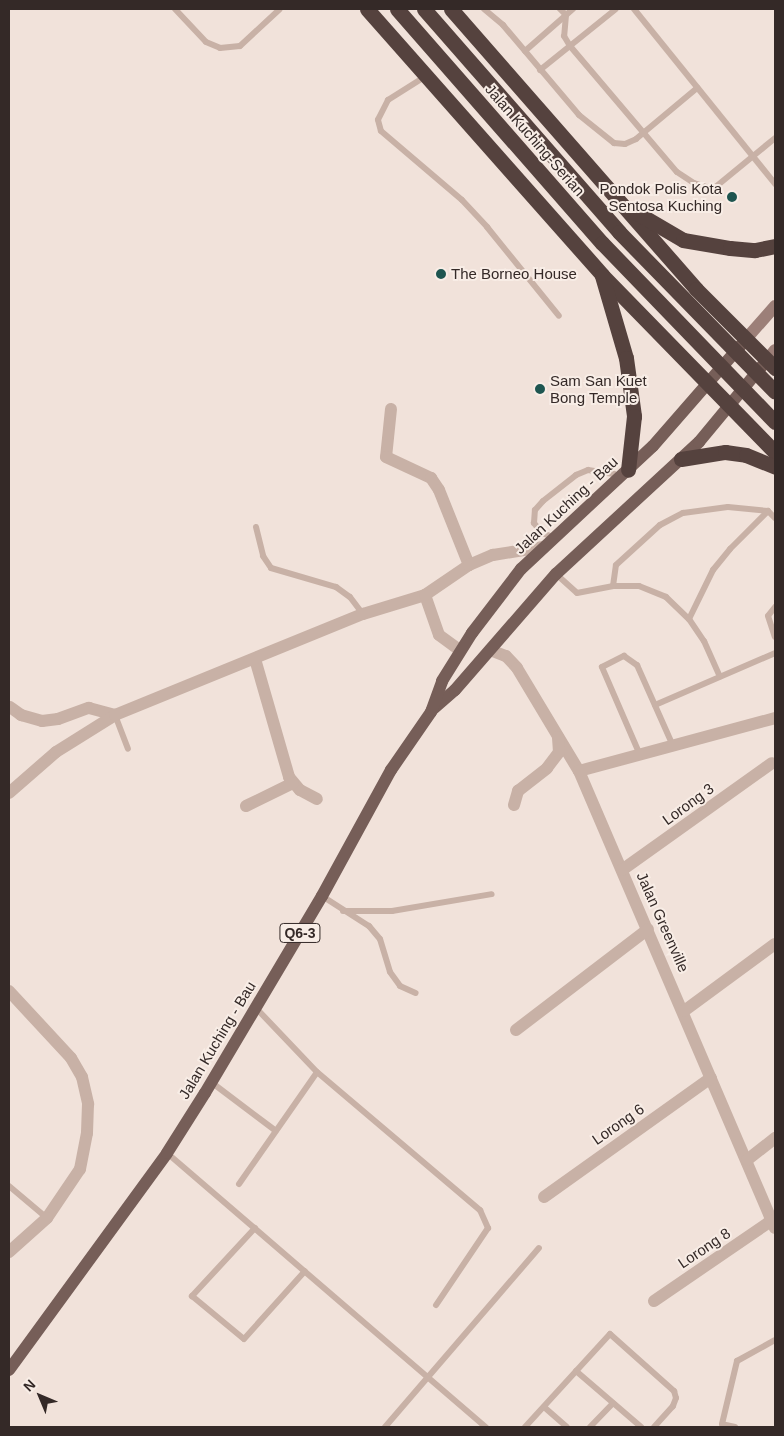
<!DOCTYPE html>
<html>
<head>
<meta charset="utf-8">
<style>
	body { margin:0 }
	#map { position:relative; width:784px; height:1436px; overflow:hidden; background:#f1e2da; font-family:Arial,sans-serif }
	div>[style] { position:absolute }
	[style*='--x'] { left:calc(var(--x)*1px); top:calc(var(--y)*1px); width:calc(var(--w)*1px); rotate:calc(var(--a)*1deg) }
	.lane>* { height:6px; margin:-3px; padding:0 3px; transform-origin:3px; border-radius:3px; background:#c8b1a6 }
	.street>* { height:12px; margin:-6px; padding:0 6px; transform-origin:6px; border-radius:6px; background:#c8b1a6 }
	.secondary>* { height:12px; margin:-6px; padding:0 6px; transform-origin:6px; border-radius:6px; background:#9c7f78 }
	.primary>* { height:12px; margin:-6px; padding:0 6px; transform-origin:6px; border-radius:6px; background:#765e58 }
	.highway>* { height:15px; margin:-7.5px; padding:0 7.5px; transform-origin:7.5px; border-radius:7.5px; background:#55423e }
	.highway-bridge>* { height:15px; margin:-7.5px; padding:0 7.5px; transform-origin:7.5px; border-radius:7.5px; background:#55423e }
	.dots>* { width:14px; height:14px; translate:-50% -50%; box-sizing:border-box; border:2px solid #f8ede6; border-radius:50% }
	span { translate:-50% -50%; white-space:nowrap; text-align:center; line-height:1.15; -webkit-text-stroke:4px #f8ede6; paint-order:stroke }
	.shield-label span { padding:1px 4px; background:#f8ede6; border:1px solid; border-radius:4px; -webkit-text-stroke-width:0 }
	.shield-label { font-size:14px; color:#342927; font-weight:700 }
	.street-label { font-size:15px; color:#342927 }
	.poi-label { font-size:15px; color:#342927 }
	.right { translate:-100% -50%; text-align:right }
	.left { translate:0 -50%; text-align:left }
	.frame { position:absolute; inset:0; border:10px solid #342927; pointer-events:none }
	.north { position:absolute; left:15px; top:1371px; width:50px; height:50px; -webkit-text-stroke:4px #f8ede6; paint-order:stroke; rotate:315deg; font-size:14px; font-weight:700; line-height:20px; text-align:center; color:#342927 }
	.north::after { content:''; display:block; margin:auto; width:18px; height:22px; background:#342927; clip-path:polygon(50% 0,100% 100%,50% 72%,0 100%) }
</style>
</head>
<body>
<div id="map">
	<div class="lane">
		<i style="--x:175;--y:9;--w:45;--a:46.8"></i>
		<i style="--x:206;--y:42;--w:15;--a:23"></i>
		<i style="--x:220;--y:48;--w:20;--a:-6"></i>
		<i style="--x:240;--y:46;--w:54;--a:-42.8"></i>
		<i style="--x:484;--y:9;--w:25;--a:40"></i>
		<i style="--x:503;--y:25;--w:118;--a:49.8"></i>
		<i style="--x:579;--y:115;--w:45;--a:38.7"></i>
		<i style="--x:614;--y:143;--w:11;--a:5"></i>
		<i style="--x:625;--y:144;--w:12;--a:-24"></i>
		<i style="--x:636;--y:139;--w:80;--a:-39.9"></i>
		<i style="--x:560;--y:9;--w:8;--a:45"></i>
		<i style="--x:634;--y:9;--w:225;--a:51.1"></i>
		<i style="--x:566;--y:15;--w:21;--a:95"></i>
		<i style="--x:564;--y:36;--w:12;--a:59"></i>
		<i style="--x:570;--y:46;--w:165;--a:49.7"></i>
		<i style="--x:677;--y:172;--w:20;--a:33"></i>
		<i style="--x:694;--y:183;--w:20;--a:18"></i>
		<i style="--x:713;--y:189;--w:80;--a:-39.4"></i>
		<i style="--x:525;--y:51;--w:64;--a:-41.2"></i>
		<i style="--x:540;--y:70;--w:97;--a:-38.8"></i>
		<i style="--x:426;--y:76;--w:45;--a:147.7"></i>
		<i style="--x:388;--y:100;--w:22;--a:117"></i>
		<i style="--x:378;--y:120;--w:11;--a:75"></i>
		<i style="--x:381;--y:131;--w:106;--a:40.4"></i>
		<i style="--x:462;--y:200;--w:37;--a:47"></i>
		<i style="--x:487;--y:227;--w:114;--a:51"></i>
		<i style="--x:256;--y:527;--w:30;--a:76"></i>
		<i style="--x:263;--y:556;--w:14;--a:56"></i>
		<i style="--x:271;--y:568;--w:68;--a:16.3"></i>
		<i style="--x:336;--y:587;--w:17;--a:36"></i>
		<i style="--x:350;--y:597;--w:21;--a:53"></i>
		<i style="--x:553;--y:537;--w:12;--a:-160"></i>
		<i style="--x:542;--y:533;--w:13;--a:-129"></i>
		<i style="--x:534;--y:523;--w:13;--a:-86"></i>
		<i style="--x:535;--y:510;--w:12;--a:-48"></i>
		<i style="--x:543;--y:501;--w:42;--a:-38.2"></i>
		<i style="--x:576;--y:475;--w:13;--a:-23"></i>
		<i style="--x:588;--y:470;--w:26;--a:9"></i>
		<i style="--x:614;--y:474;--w:7;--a:63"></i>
		<i style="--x:556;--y:574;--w:28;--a:42"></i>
		<i style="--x:577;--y:593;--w:37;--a:-11"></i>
		<i style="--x:613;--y:586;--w:26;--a:0"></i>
		<i style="--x:639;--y:586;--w:29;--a:22"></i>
		<i style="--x:666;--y:597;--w:32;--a:44"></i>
		<i style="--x:689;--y:619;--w:27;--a:56"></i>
		<i style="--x:704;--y:641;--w:39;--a:66"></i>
		<i style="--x:613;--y:586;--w:21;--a:-82"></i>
		<i style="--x:616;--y:565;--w:59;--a:-42.3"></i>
		<i style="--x:660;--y:525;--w:26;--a:-28"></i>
		<i style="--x:683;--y:513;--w:45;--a:-7.6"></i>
		<i style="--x:728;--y:507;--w:40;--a:5.7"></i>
		<i style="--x:768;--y:511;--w:10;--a:45"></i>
		<i style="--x:775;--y:607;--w:11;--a:128"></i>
		<i style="--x:768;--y:616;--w:22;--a:72"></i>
		<i style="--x:689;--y:619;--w:55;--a:-63.9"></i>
		<i style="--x:713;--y:570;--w:27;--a:-51"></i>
		<i style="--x:730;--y:549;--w:54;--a:-45"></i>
		<i style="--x:655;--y:705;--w:131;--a:-23.4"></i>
		<i style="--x:115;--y:715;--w:36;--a:69"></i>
		<i style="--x:640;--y:755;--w:96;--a:-113.4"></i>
		<i style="--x:602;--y:667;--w:25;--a:-27"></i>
		<i style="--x:624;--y:656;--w:16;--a:35"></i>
		<i style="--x:637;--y:665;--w:89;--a:66"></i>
		<i style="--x:322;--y:896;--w:56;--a:32.6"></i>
		<i style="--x:369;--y:926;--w:17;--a:50"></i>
		<i style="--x:380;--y:939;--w:34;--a:73"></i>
		<i style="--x:390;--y:972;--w:17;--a:54"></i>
		<i style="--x:400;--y:986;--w:17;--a:24"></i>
		<i style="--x:343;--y:911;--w:49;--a:0"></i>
		<i style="--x:392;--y:911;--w:101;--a:-9.6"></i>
		<i style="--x:256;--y:1008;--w:88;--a:46.4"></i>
		<i style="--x:317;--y:1072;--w:214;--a:40.3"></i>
		<i style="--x:480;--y:1210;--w:20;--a:66"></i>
		<i style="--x:488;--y:1228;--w:93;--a:124"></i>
		<i style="--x:211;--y:1082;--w:81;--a:37"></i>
		<i style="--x:167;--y:1153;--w:421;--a:40.7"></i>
		<i style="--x:239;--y:1184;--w:136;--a:-55.1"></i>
		<i style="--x:9;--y:1186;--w:50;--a:40.1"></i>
		<i style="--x:255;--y:1228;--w:93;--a:132.8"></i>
		<i style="--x:192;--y:1296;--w:67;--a:39.6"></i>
		<i style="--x:244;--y:1339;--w:91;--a:-48.1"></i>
		<i style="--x:576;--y:1371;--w:86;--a:40.7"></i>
		<i style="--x:544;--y:1407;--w:30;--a:41"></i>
		<i style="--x:385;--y:1427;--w:236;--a:-49.3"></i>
		<i style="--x:525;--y:1427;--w:126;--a:-47.6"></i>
		<i style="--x:610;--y:1334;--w:86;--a:41.7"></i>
		<i style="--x:674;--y:1391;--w:7;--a:74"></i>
		<i style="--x:676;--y:1398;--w:9;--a:111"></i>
		<i style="--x:673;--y:1406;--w:28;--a:132"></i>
		<i style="--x:590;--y:1427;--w:33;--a:-46"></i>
		<i style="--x:735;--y:1427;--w:13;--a:-167"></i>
		<i style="--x:722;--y:1424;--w:65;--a:-76.6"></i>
		<i style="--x:737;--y:1361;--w:43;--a:-28.9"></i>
	</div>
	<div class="street">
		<i style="--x:391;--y:409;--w:48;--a:95.9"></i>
		<i style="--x:386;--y:457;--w:50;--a:25"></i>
		<i style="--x:431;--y:478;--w:14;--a:56"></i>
		<i style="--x:439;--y:490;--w:81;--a:68.2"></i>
		<i style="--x:425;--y:595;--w:42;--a:70.7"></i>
		<i style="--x:439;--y:635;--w:26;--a:36"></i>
		<i style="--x:490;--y:650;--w:17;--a:21"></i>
		<i style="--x:506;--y:656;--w:16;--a:47"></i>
		<i style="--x:517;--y:668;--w:120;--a:59"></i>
		<i style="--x:579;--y:771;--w:497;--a:66.8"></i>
		<i style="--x:255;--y:659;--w:123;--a:73.9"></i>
		<i style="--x:289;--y:777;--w:17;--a:50"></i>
		<i style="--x:300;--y:790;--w:19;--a:28"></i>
		<i style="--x:10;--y:707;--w:14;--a:36"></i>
		<i style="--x:21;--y:715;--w:22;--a:16"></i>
		<i style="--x:42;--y:721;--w:16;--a:-7"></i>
		<i style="--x:58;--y:719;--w:33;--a:-20"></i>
		<i style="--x:89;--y:708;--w:27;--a:15"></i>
		<i style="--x:579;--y:771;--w:203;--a:-15.1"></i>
		<i style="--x:9;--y:793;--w:62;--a:-41.1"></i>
		<i style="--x:56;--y:752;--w:70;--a:-32.1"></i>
		<i style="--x:115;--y:715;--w:268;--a:-22.2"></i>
		<i style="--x:363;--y:614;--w:65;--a:-17"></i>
		<i style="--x:425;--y:595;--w:53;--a:-34.3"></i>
		<i style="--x:469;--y:565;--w:26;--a:-23"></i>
		<i style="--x:493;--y:555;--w:51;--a:-9.1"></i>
		<i style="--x:514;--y:805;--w:15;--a:-74"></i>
		<i style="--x:518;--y:791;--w:37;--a:-38"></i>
		<i style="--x:547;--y:768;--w:20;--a:-53"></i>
		<i style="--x:559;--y:752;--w:15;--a:-94"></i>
		<i style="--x:246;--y:806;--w:52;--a:-26.1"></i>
		<i style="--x:622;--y:870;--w:184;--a:-35.5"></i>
		<i style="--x:9;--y:991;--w:91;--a:47.2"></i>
		<i style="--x:71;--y:1058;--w:22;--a:60"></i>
		<i style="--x:82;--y:1077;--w:28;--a:77"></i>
		<i style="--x:88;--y:1104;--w:29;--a:92"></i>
		<i style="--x:87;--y:1133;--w:37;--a:101"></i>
		<i style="--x:80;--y:1169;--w:59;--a:124"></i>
		<i style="--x:47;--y:1218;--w:51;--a:138.2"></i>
		<i style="--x:684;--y:1011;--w:113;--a:-36.4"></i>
		<i style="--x:516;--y:1030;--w:166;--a:-37.4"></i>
		<i style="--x:747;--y:1160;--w:36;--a:-38"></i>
		<i style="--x:544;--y:1197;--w:205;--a:-35.5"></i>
		<i style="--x:654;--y:1301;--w:142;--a:-34.4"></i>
	</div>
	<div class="secondary">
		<i style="--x:746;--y:339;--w:44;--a:-48.7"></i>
		<i style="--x:767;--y:360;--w:13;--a:-51"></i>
	</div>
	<div class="primary">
		<i style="--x:432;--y:710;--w:30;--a:-41"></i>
		<i style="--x:455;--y:690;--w:154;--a:-49"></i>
		<i style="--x:556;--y:574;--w:195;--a:-42.7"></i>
		<i style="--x:699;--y:442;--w:107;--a:-50.3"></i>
		<i style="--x:9;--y:1370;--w:268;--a:-53.9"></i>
		<i style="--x:167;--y:1153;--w:71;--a:-57.7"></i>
		<i style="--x:205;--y:1093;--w:229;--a:-59.3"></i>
		<i style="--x:322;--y:896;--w:144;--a:-61.3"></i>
		<i style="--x:391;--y:770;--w:70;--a:-55.4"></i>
		<i style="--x:431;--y:712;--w:33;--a:-70"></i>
		<i style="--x:442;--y:681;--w:57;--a:-58"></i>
		<i style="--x:472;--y:633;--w:81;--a:-52.6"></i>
		<i style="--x:521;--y:569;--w:180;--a:-43"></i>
		<i style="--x:653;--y:446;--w:134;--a:-48.9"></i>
	</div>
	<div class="highway">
		<i style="--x:367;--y:9;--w:355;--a:48.5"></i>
		<i style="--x:602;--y:275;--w:248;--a:45.7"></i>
		<i style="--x:451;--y:9;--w:372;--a:48.8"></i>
		<i style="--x:696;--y:289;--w:112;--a:45"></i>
		<i style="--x:637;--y:213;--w:53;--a:30.4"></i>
		<i style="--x:683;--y:240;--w:48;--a:9.7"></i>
		<i style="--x:730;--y:248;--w:25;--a:5"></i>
		<i style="--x:755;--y:250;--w:20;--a:-11"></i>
		<i style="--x:602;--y:276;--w:85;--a:73.7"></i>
		<i style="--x:626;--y:358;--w:59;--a:82.1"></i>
		<i style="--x:634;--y:416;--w:54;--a:96.3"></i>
		<i style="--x:681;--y:459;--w:45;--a:-9"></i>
		<i style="--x:725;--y:452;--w:21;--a:8"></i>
		<i style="--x:746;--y:455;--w:31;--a:22"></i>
	</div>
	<div class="highway-bridge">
		<i style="--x:397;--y:9;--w:311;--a:48.8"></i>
		<i style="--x:602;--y:243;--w:249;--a:46"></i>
		<i style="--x:424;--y:9;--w:296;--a:48.8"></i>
		<i style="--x:619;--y:232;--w:223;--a:45.7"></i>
	</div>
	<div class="dots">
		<i style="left:732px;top:197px;background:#1e5550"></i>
		<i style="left:441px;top:274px;background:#1e5550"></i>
		<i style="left:540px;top:389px;background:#1e5550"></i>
	</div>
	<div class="shield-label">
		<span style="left:300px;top:933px">Q6-3</span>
	</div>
	<div class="street-label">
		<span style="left:535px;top:140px;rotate:49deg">Jalan Kuching-Serian</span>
		<span style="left:566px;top:505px;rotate:-43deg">Jalan Kuching - Bau</span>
		<span style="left:688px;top:804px;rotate:-36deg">Lorong 3</span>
		<span style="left:663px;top:922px;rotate:66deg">Jalan Greenville</span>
		<span style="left:217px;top:1040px;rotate:-59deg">Jalan Kuching - Bau</span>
		<span style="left:618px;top:1124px;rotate:-35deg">Lorong 6</span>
		<span style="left:704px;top:1248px;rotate:-34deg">Lorong 8</span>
	</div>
	<div class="poi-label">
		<span class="right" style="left:722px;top:197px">Pondok Polis Kota<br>Sentosa Kuching</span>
		<span class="left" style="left:451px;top:274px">The Borneo House</span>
		<span class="left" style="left:550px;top:389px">Sam San Kuet<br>Bong Temple</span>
	</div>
	<div class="frame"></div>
	<div class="north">N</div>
</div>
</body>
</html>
